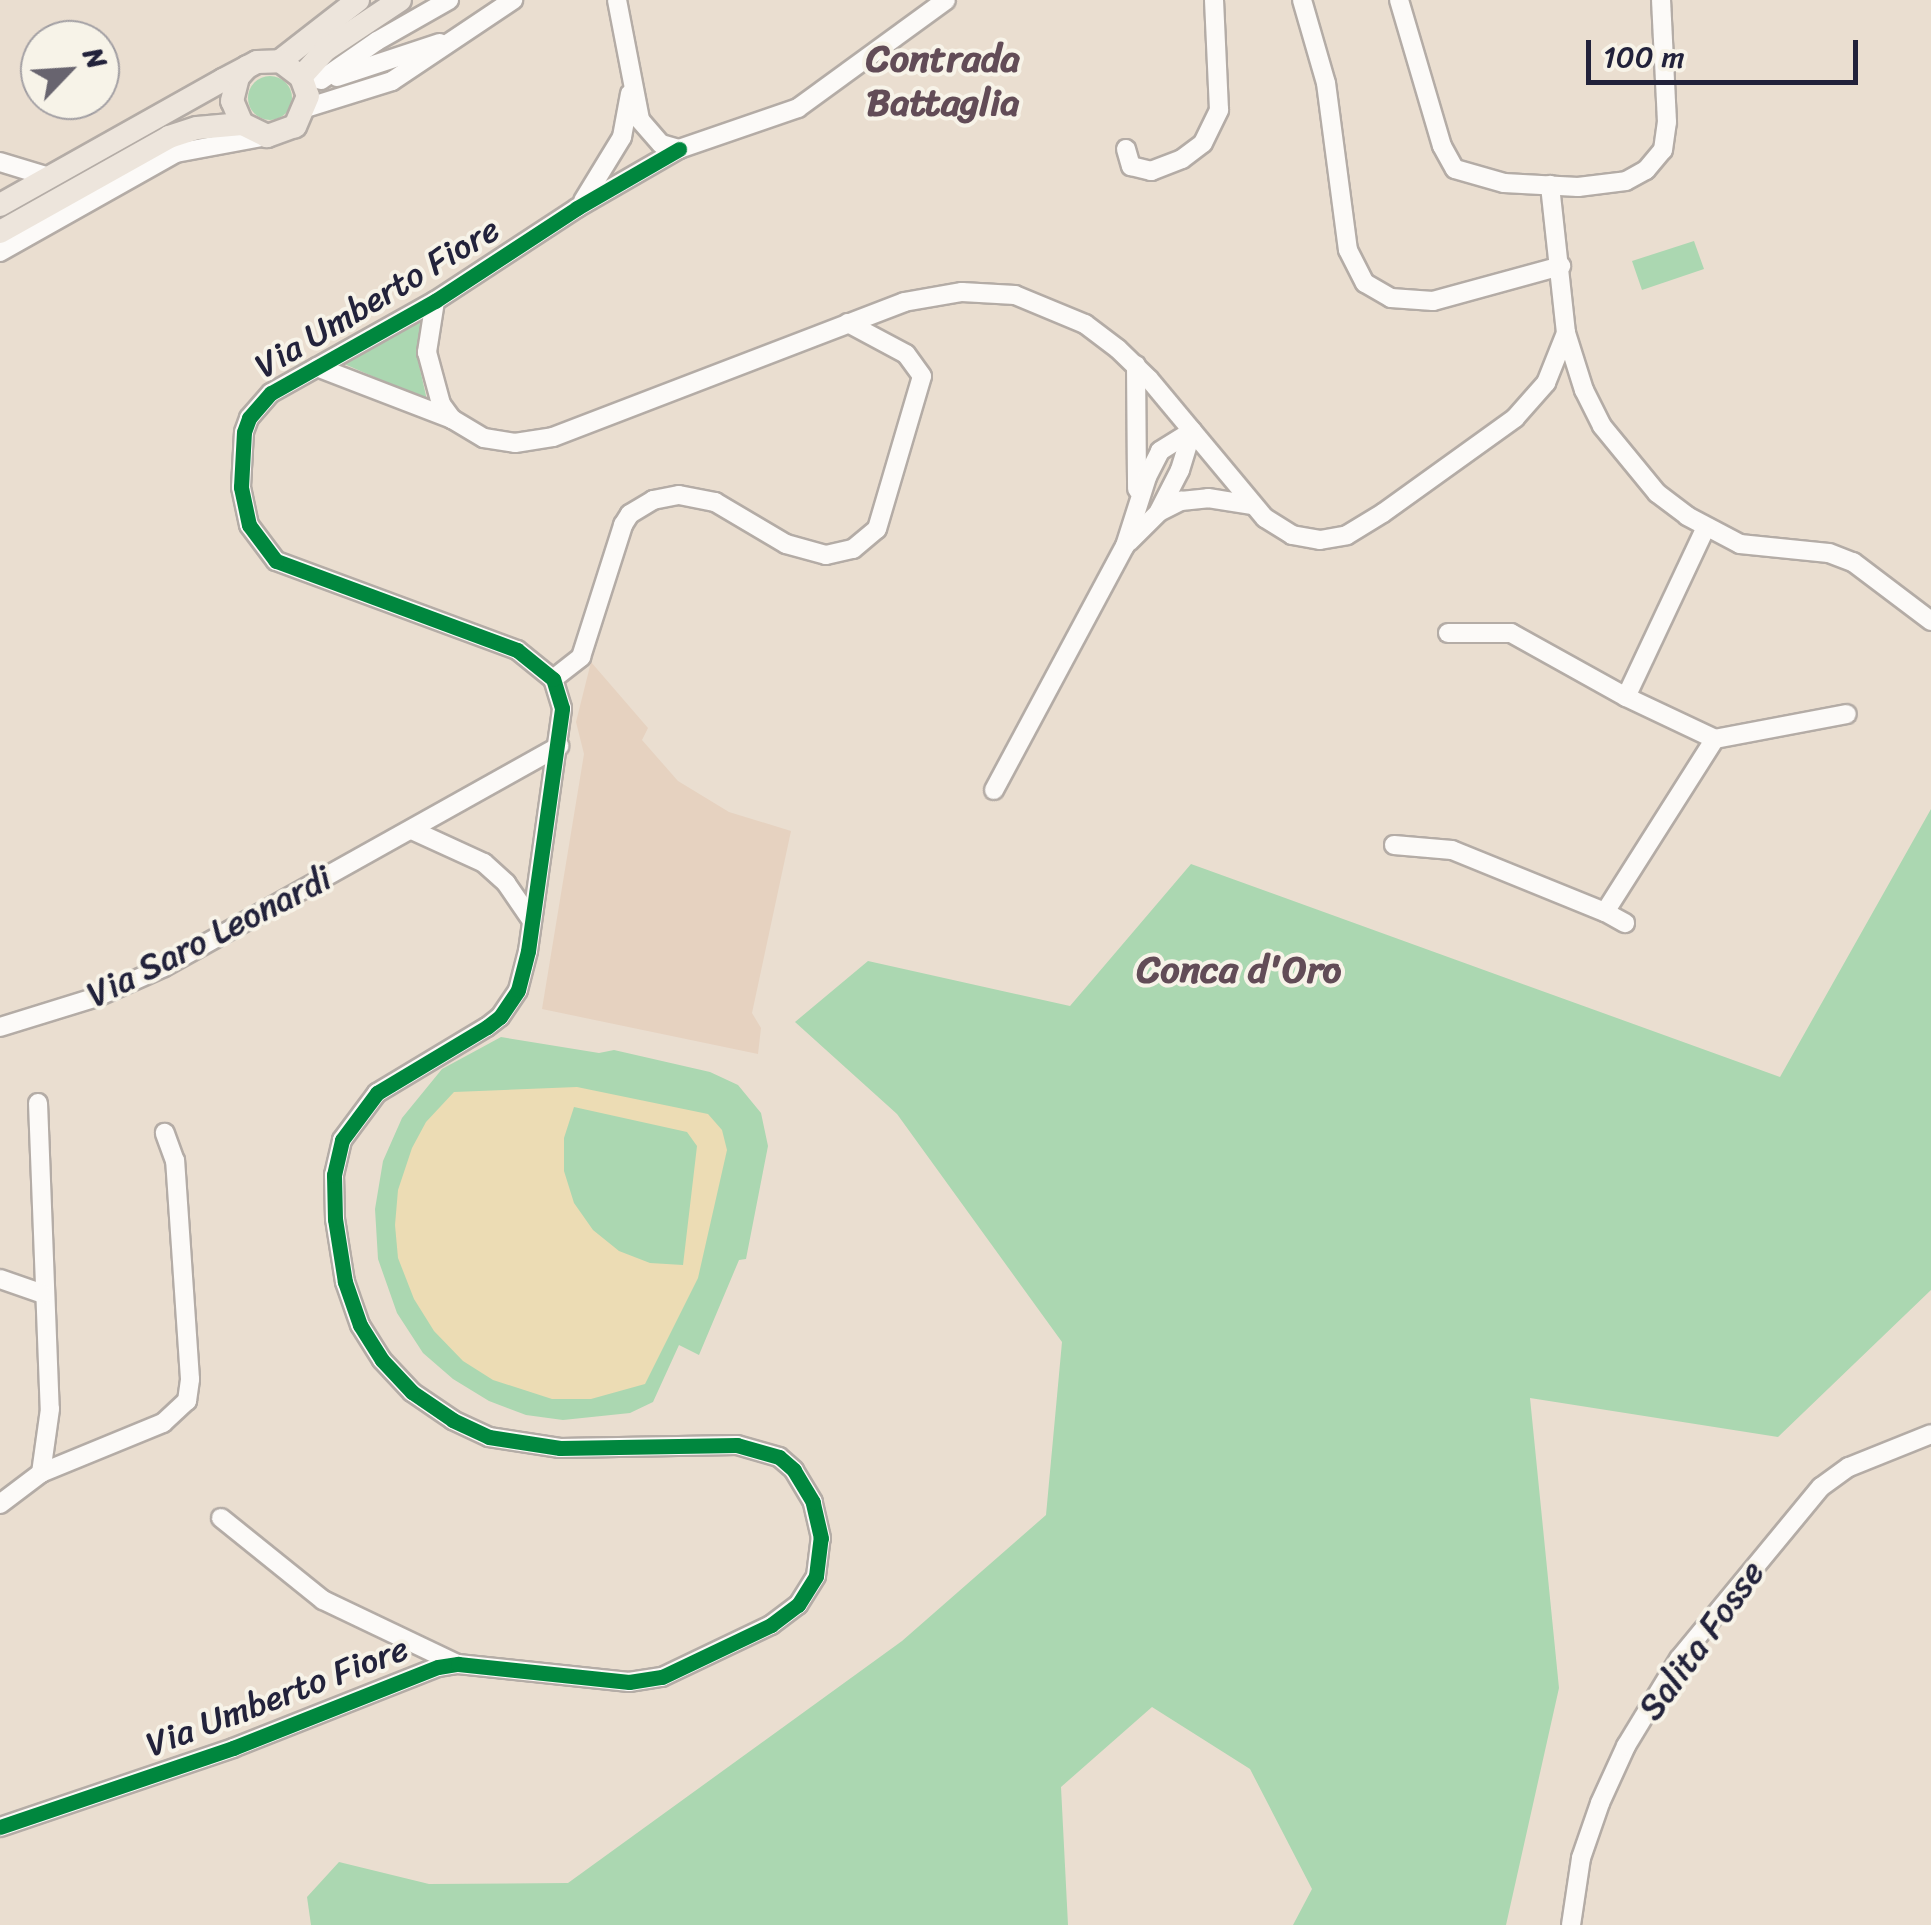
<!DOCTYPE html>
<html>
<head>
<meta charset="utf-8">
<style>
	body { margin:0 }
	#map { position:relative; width:1931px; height:1925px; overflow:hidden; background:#eaded0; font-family:Sriracha,sans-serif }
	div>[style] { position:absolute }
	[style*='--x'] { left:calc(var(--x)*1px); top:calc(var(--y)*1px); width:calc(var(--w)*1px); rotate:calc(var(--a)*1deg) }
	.built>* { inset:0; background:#e6d2c0 }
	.green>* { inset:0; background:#abd7b1 }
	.round { border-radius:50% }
	.sand>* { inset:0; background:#ecdcb4 }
	.roads { filter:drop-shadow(2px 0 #b4aca6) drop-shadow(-2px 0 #b4aca6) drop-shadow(0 2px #b4aca6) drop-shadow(0 -2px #b4aca6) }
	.minor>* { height:18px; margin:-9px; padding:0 9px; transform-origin:9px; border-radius:9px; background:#fcfaf8 }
	.major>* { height:22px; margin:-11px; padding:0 11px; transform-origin:11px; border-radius:11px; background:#ede5dc }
	.cycleway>* { height:15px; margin:-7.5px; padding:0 7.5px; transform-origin:7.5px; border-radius:7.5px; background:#00873e }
	span { translate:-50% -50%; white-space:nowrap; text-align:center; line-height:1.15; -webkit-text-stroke:8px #f7f3e8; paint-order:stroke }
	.street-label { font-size:35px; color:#22223b }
	.neighbourhood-label { font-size:38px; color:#624c57; font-weight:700 }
	.north { position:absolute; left:20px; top:20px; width:100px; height:100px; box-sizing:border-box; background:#f7f3e8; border:2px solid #a29fa3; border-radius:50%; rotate:65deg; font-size:28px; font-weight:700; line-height:40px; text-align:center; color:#22223b }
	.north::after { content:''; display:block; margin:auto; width:35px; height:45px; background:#68646f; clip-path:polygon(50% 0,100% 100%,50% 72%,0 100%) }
	.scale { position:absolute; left:1586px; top:40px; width:272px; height:45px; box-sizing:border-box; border:5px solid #22223b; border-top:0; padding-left:12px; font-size:30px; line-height:35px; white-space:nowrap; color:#22223b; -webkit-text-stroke:8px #f7f3e8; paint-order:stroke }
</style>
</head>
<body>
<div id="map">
	<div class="built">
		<i style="clip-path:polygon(591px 662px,648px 728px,642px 740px,678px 781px,729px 812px,791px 831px,752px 1013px,761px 1028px,758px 1054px,542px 1009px,584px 754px,576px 722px)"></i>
	</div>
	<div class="green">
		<i class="round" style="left:248px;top:76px;width:44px;height:44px"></i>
		<i style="clip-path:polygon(1694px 241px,1704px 269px,1642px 290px,1632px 261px)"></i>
		<i style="clip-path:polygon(422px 319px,417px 356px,427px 400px,342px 363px)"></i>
		<i style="clip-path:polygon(1931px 809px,1931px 1290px,1778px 1437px,1530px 1398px,1559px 1688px,1506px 1925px,1293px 1925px,1312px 1889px,1250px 1769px,1152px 1707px,1061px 1787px,1068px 1925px,311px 1925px,307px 1897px,339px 1862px,429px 1884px,568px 1883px,902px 1641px,1046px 1515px,1062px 1342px,897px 1114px,795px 1022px,868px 961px,1070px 1006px,1191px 864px,1780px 1077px)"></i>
		<i style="clip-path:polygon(501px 1037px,599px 1053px,614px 1050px,710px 1072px,738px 1085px,761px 1113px,768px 1146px,746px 1259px,739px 1260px,699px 1355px,679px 1345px,653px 1402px,630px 1413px,563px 1420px,526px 1415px,489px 1401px,453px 1379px,423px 1353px,397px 1313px,378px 1259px,375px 1209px,383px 1161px,402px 1118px,442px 1069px)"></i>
	</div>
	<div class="sand">
		<i style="clip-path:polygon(evenodd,577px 1087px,708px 1114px,722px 1130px,727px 1150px,698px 1278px,645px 1384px,591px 1399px,552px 1399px,493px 1380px,463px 1361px,434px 1331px,414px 1299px,398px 1258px,395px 1225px,398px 1190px,412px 1148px,426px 1122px,454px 1092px,577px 1087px,574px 1107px,687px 1132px,697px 1146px,683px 1265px,650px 1263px,619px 1251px,593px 1230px,574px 1203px,564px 1171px,564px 1138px,574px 1107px)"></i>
	</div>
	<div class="roads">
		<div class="minor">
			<i style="--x:617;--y:0;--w:122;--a:79.1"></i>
			<i style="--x:640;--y:120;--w:32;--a:49"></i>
			<i style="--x:661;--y:144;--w:19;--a:16"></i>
			<i style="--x:679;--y:149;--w:126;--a:-19"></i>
			<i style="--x:798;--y:108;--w:183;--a:-36.1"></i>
			<i style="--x:1302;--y:0;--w:86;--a:73.9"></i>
			<i style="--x:1326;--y:83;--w:168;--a:82.5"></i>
			<i style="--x:1348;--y:250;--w:37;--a:63"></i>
			<i style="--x:1365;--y:283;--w:30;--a:30"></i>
			<i style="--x:1391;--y:298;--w:42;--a:4.1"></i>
			<i style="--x:1433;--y:301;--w:133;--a:-15.3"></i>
			<i style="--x:1399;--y:0;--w:152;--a:73.6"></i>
			<i style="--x:1442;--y:146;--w:26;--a:61"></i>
			<i style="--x:1455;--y:169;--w:51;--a:15.9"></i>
			<i style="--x:1504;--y:183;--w:74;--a:3.1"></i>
			<i style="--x:1578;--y:187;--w:48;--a:-7.1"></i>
			<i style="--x:1626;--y:181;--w:23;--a:-29"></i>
			<i style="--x:1646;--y:170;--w:26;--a:-50"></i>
			<i style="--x:1663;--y:150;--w:28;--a:-82"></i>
			<i style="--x:1667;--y:122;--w:122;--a:-92.8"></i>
			<i style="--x:337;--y:77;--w:108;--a:-18.3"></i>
			<i style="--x:321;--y:80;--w:68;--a:-34.9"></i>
			<i style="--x:377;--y:41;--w:83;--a:-29.7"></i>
			<i style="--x:306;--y:108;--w:90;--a:-17.4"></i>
			<i style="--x:392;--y:81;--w:146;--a:-33.8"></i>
			<i style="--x:1126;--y:149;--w:18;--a:74"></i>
			<i style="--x:1131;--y:166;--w:21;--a:14"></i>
			<i style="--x:1151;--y:171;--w:33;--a:-21"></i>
			<i style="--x:1182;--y:159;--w:26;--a:-37"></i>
			<i style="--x:1203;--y:143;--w:37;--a:-64"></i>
			<i style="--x:1219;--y:110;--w:110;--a:-92.6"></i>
			<i style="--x:0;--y:162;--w:51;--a:17"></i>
			<i style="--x:583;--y:201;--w:75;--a:-58.6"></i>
			<i style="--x:622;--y:137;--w:44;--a:-79.5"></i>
			<i style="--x:0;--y:252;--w:202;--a:-29.4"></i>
			<i style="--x:176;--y:153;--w:93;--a:-10.6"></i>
			<i style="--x:435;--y:301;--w:52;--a:98.9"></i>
			<i style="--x:427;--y:352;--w:54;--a:74.9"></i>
			<i style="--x:441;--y:404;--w:19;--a:54"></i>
			<i style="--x:452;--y:419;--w:37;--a:31"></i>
			<i style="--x:484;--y:438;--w:31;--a:9"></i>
			<i style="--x:515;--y:443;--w:38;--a:-9"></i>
			<i style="--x:553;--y:437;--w:376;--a:-21"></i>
			<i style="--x:904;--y:302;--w:59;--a:-9.8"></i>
			<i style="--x:962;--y:292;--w:53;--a:3.2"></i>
			<i style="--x:1015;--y:295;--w:76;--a:22.5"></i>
			<i style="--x:1085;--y:324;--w:41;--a:37.1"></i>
			<i style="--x:1118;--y:349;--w:43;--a:44.1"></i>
			<i style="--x:1149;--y:379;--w:181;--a:50.2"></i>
			<i style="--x:1265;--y:518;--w:32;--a:32"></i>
			<i style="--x:1292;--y:535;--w:28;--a:10"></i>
			<i style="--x:1320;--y:540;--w:27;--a:-10"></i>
			<i style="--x:1347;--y:535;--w:42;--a:-31.4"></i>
			<i style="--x:1383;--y:513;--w:163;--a:-35.7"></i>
			<i style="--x:1515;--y:418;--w:47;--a:-48.5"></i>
			<i style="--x:1546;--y:383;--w:54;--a:-68.2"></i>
			<i style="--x:1566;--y:333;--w:149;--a:-96.2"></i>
			<i style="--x:1566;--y:333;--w:60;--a:72.5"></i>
			<i style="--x:1584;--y:390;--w:40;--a:63.4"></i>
			<i style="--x:1602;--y:426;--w:87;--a:50.6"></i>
			<i style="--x:1657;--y:493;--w:38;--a:37"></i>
			<i style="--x:1687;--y:516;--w:60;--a:27.8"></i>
			<i style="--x:1740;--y:544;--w:89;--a:5.8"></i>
			<i style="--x:1829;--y:553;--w:26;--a:21"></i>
			<i style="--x:1853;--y:562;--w:98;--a:37.1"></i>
			<i style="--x:1136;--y:365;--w:124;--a:89.5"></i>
			<i style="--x:317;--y:367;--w:145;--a:21.1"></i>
			<i style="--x:1159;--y:511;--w:46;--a:-62.9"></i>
			<i style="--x:1180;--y:470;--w:41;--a:-72.9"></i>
			<i style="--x:1129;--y:542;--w:42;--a:-45"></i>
			<i style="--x:1159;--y:512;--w:25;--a:-27"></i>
			<i style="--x:1181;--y:501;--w:27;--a:-6"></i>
			<i style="--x:1208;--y:498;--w:45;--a:9"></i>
			<i style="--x:1448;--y:633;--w:63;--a:0"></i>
			<i style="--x:1511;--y:633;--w:132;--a:29.1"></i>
			<i style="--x:1626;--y:697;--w:188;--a:-64.8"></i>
			<i style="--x:553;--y:679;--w:36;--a:-38"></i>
			<i style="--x:581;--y:657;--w:139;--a:-72.3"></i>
			<i style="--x:623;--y:525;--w:13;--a:-58"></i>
			<i style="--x:630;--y:514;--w:27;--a:-31"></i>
			<i style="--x:653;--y:500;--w:26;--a:-11"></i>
			<i style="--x:679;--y:495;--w:37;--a:11"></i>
			<i style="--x:715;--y:502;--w:82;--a:30.6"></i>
			<i style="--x:786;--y:544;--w:41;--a:15.4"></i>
			<i style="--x:826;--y:555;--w:28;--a:-13"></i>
			<i style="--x:853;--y:549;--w:31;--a:-40"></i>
			<i style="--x:877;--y:529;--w:159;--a:-73.6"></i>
			<i style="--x:922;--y:376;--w:27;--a:-126"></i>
			<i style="--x:906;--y:354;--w:66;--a:-151.9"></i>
			<i style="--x:1715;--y:739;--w:134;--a:-10.7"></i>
			<i style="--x:994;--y:790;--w:277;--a:-61.8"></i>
			<i style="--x:1125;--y:546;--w:72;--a:-72.3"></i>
			<i style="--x:1147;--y:477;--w:29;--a:-63"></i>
			<i style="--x:1160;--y:451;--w:38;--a:-32"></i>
			<i style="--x:412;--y:830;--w:79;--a:24.6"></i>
			<i style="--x:484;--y:863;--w:30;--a:42"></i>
			<i style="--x:506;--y:883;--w:46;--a:55.6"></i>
			<i style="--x:1394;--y:845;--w:58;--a:4.9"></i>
			<i style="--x:1452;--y:850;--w:165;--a:22.1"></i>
			<i style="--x:1605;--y:912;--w:205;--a:-57.6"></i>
			<i style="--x:1715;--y:739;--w:98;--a:-154.7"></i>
			<i style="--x:1605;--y:912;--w:23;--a:29"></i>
			<i style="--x:0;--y:1027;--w:102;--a:-17.2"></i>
			<i style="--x:97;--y:997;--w:73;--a:-24.1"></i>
			<i style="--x:164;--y:967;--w:453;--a:-29.2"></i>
			<i style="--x:38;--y:1103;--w:306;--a:87.8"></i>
			<i style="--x:50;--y:1409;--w:65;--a:98"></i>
			<i style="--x:0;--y:1279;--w:46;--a:19.2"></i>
			<i style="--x:0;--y:1504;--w:51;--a:-37.1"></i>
			<i style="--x:41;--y:1473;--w:132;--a:-22.3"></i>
			<i style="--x:163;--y:1423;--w:33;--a:-43"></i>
			<i style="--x:187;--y:1401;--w:22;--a:-82"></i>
			<i style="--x:190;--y:1379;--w:219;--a:-93.9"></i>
			<i style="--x:175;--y:1161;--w:30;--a:-110"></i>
			<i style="--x:221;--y:1518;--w:131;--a:38.8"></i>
			<i style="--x:323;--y:1600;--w:148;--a:25.5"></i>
			<i style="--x:0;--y:1827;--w:246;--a:-18.7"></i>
			<i style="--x:233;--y:1748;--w:220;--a:-21.6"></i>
			<i style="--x:438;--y:1667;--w:20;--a:-9"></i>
			<i style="--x:458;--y:1664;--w:172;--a:6"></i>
			<i style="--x:629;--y:1682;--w:33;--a:-9"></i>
			<i style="--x:662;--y:1677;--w:121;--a:-25.5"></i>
			<i style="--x:771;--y:1625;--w:34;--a:-37"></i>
			<i style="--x:798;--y:1605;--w:34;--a:-58"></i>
			<i style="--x:816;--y:1576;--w:38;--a:-83"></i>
			<i style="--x:821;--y:1538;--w:37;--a:-103"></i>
			<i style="--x:813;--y:1502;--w:37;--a:-121"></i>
			<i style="--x:794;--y:1470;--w:20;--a:-139"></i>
			<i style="--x:779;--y:1457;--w:44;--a:-164.1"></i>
			<i style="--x:737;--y:1445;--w:177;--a:179"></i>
			<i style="--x:560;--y:1448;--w:72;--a:-171.2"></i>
			<i style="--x:489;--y:1437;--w:40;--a:-155"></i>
			<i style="--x:453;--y:1420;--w:50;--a:-145.7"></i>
			<i style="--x:412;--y:1392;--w:44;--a:-133.2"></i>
			<i style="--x:382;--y:1360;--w:41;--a:-122.2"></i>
			<i style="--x:360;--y:1325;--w:46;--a:-109.2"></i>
			<i style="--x:345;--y:1282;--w:64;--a:-99"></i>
			<i style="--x:335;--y:1219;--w:44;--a:-91.3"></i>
			<i style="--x:334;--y:1175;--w:36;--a:-77"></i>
			<i style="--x:342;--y:1140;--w:59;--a:-53.3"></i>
			<i style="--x:377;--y:1093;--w:128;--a:-31"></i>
			<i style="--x:487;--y:1027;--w:16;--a:-38"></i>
			<i style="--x:500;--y:1017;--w:32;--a:-56"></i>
			<i style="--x:518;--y:990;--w:40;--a:-75.6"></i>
			<i style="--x:528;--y:951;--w:245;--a:-82"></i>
			<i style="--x:562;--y:708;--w:30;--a:-107"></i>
			<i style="--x:553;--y:679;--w:46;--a:-141.1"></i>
			<i style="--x:517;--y:650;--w:257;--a:-159.7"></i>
			<i style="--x:276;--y:561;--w:45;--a:-126.9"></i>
			<i style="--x:249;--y:525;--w:39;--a:-102"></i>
			<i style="--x:241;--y:487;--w:55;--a:-86.9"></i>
			<i style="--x:244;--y:432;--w:15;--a:-70"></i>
			<i style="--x:249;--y:418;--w:33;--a:-49"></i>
			<i style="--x:271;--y:393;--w:188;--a:-29.3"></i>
			<i style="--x:435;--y:301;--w:170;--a:-33.2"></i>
			<i style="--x:577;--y:208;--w:118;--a:-30"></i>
			<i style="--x:1571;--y:1925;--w:68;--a:-81.5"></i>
			<i style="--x:1581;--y:1858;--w:58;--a:-70.9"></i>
			<i style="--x:1600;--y:1803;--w:63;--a:-65.5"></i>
			<i style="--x:1626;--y:1746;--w:102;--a:-58.7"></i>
			<i style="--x:1679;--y:1659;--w:223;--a:-50.5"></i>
			<i style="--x:1821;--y:1487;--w:34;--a:-36"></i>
			<i style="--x:1849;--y:1467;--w:88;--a:-21.9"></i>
		</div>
		<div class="major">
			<i style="--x:280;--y:61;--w:99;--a:-38"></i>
			<i style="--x:301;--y:77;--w:36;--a:-48"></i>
			<i style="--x:325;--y:50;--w:90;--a:-33.7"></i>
			<i style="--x:0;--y:205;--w:256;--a:-29.3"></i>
			<i style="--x:223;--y:80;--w:38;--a:-28"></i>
			<i style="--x:257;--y:62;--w:23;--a:-2"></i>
			<i style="--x:280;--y:61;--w:26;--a:37"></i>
			<i style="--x:301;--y:77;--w:20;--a:70"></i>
			<i style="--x:308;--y:96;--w:33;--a:113"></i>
			<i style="--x:295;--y:126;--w:30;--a:160"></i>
			<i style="--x:267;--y:136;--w:28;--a:-154"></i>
			<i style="--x:242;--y:124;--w:25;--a:-113"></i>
			<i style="--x:232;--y:101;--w:25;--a:-76"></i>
			<i style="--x:238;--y:77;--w:13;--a:-48"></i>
			<i style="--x:0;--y:232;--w:194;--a:-29.3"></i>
			<i style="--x:169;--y:137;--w:29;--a:-18"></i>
			<i style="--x:197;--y:128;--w:45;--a:-5.1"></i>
		</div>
	</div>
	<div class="cycleway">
		<i style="--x:0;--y:1827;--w:246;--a:-18.7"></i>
		<i style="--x:233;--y:1748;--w:220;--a:-21.6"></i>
		<i style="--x:438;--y:1667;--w:20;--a:-9"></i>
		<i style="--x:458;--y:1664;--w:172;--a:6"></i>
		<i style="--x:629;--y:1682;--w:33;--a:-9"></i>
		<i style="--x:662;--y:1677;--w:121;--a:-25.5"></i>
		<i style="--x:771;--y:1625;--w:34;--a:-37"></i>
		<i style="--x:798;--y:1605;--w:34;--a:-58"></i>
		<i style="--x:816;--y:1576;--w:38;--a:-83"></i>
		<i style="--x:821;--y:1538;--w:37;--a:-103"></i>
		<i style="--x:813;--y:1502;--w:37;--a:-121"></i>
		<i style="--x:794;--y:1470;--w:20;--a:-139"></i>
		<i style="--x:779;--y:1457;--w:44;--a:-164.1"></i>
		<i style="--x:737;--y:1445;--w:177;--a:179"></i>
		<i style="--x:560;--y:1448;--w:72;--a:-171.2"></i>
		<i style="--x:489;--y:1437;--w:40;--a:-155"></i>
		<i style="--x:453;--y:1420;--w:50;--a:-145.7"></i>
		<i style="--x:412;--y:1392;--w:44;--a:-133.2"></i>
		<i style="--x:382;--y:1360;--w:41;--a:-122.2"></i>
		<i style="--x:360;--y:1325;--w:46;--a:-109.2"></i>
		<i style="--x:345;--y:1282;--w:64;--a:-99"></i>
		<i style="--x:335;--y:1219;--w:44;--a:-91.3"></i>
		<i style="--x:334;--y:1175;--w:36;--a:-77"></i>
		<i style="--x:342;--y:1140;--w:59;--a:-53.3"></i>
		<i style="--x:377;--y:1093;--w:128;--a:-31"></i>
		<i style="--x:487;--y:1027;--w:16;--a:-38"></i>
		<i style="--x:500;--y:1017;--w:32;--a:-56"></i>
		<i style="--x:518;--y:990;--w:40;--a:-75.6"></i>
		<i style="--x:528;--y:951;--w:245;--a:-82"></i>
		<i style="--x:562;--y:708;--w:30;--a:-107"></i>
		<i style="--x:553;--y:679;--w:46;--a:-141.1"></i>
		<i style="--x:517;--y:650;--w:257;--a:-159.7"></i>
		<i style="--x:276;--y:561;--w:45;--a:-126.9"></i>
		<i style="--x:249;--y:525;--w:39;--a:-102"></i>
		<i style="--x:241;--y:487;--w:55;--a:-86.9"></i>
		<i style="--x:244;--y:432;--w:15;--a:-70"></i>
		<i style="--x:249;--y:418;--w:33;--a:-49"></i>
		<i style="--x:271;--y:393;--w:188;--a:-29.3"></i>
		<i style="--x:435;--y:301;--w:170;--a:-33.2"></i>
		<i style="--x:577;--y:208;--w:118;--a:-30"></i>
	</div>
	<div class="street-label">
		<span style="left:377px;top:297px;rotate:-31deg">Via Umberto Fiore</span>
		<span style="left:209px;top:936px;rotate:-27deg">Via Saro Leonardi</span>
		<span style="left:1701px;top:1640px;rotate:-54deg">Salita Fosse</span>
		<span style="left:277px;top:1696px;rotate:-21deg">Via Umberto Fiore</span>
	</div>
	<div class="neighbourhood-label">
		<span style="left:943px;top:81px">Contrada<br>Battaglia</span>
		<span style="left:1239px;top:970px">Conca d'Oro</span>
	</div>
	<div class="north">N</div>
	<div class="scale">100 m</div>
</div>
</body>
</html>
